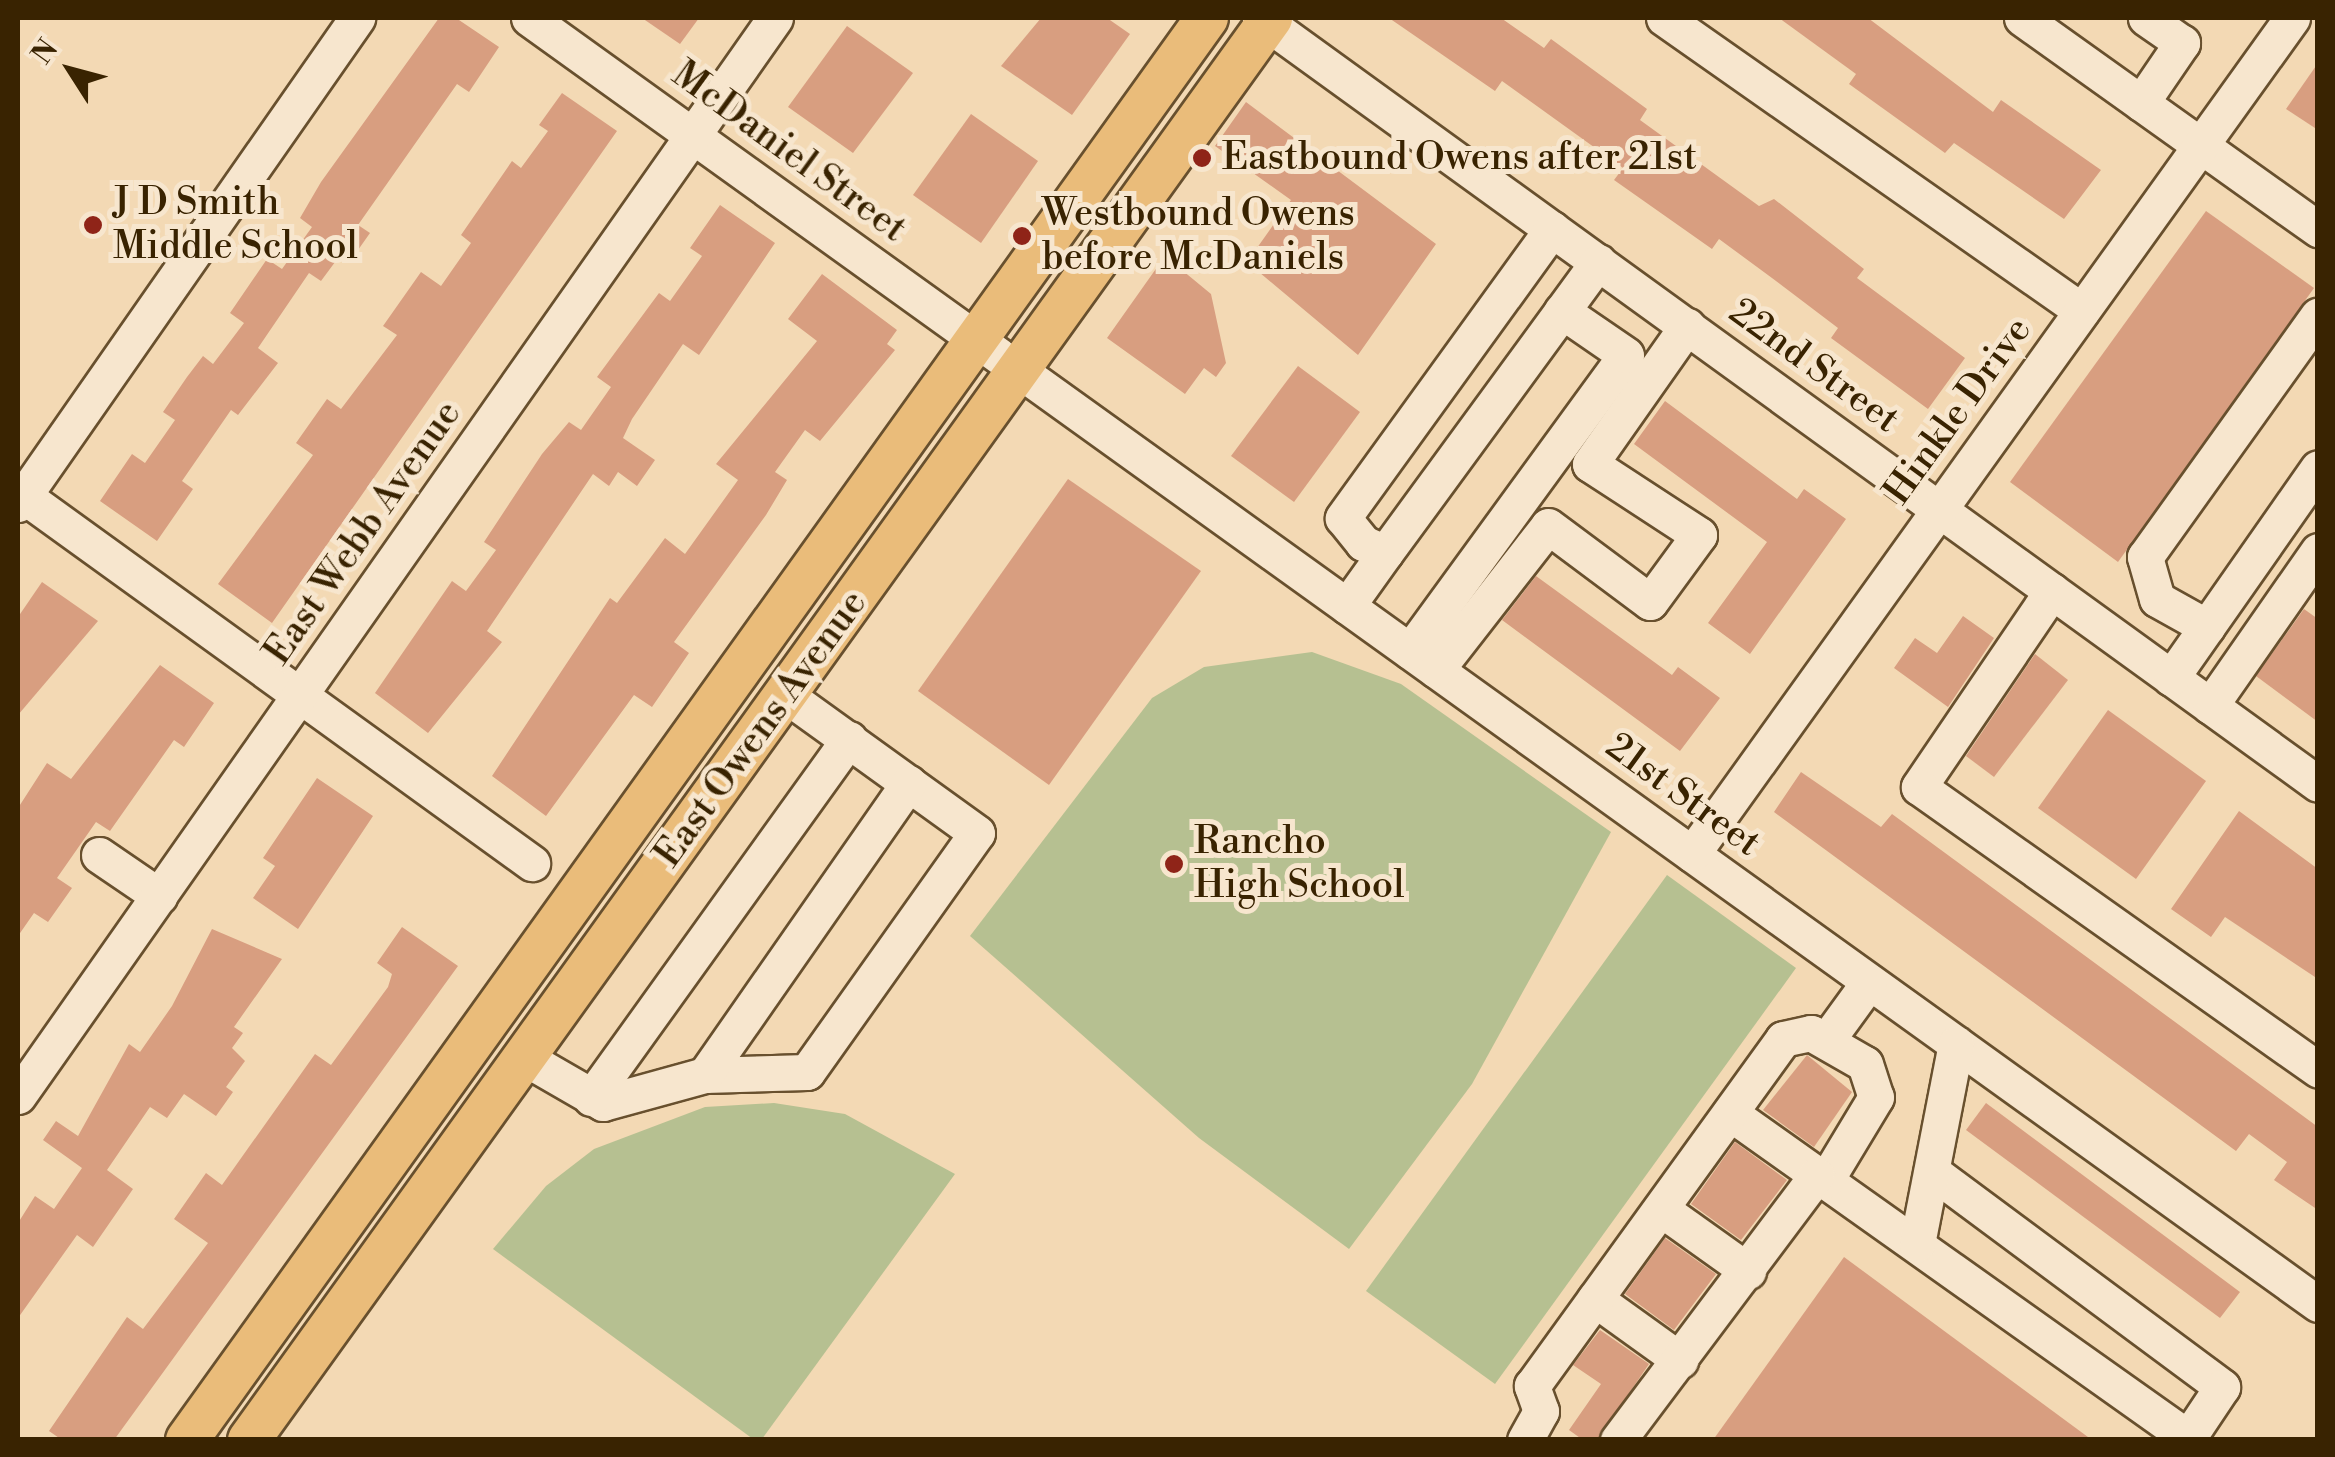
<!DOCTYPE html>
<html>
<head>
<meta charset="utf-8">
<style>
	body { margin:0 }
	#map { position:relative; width:2335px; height:1457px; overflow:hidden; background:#f3d9b4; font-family:"Libre Bodoni",serif }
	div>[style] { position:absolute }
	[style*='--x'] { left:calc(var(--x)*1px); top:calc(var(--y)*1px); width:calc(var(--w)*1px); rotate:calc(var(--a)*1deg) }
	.green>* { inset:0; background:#b6c091 }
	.building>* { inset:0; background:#d89e80 }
	.roads { filter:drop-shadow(2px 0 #68502e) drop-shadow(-2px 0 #68502e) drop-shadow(0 2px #68502e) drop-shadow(0 -2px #68502e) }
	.minor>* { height:35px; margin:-17.5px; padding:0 17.5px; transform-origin:17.5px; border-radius:17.5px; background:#f7e6ce }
	.major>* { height:42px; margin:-21px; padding:0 21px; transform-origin:21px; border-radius:21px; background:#eabc7a }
	.dots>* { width:28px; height:28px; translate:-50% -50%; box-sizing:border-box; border:5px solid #f7e6ce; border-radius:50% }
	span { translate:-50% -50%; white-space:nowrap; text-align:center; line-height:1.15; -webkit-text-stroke:10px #f7e6ce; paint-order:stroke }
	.street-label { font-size:38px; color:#392301 }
	.poi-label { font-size:38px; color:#392301 }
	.left { translate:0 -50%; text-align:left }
	.frame { position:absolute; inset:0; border:20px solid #392301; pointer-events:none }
	.north { position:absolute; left:20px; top:20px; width:100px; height:100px; -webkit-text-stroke:8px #f7e6ce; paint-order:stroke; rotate:306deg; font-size:28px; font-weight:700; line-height:40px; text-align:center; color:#392301 }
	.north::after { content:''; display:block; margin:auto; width:35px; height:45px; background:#392301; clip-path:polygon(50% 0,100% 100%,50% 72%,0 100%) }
</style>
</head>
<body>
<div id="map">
	<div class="green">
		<i style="clip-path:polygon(1312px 652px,1401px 684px,1611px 832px,1472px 1084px,1349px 1249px,1199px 1138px,970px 936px,1152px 698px,1204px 667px)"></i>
		<i style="clip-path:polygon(1667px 875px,1796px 968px,1495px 1384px,1366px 1291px)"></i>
		<i style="clip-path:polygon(774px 1103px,845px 1114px,955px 1174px,762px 1439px,753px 1439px,493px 1249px,546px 1186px,594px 1149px,705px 1107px)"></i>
	</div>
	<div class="building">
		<i style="clip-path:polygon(439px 18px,456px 18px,499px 47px,469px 92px,457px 84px,358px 225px,370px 233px,351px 260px,341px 254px,321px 281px,309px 273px,258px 348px,278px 363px,238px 415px,231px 410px,182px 481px,193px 489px,157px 541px,100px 501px,132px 454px,145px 463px,175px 420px,163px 412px,187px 377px,203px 356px,213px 364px,244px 323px,230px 313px,267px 259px,282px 269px,312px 227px,300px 218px,321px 182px)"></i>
		<i style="clip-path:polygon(642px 18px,699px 18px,680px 44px)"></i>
		<i style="clip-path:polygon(1041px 18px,1107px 18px,1130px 34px,1072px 115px,1001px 66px)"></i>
		<i style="clip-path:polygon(1389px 18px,1501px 18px,1544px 48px,1551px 39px,1647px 109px,1640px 120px,1759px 206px,1774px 199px,1864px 269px,1857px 278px,1965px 358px,1928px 409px,1831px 338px,1838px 328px,1772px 278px,1719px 239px,1712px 249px,1614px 180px,1623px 168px,1502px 81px,1495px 91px)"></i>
		<i style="clip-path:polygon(1779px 18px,1868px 18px,1993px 112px,2001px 100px,2101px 170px,2064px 219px,1954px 143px,1945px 153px,1849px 84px,1856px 74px)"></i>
		<i style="clip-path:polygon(847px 26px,913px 73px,853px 153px,788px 107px)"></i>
		<i style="clip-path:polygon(2318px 63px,2318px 130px,2286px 109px)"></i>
		<i style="clip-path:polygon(562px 93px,617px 131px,272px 623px,218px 584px,313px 455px,296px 443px,327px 399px,341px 409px,397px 335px,383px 326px,421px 272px,441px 286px,471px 243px,461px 235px,512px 161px,521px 168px,548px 131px,539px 125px)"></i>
		<i style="clip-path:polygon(1246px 102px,1436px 244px,1358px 355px,1247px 262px,1291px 200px,1215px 146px)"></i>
		<i style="clip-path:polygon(971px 114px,1038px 161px,981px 243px,913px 195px)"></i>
		<i style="clip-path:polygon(720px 205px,775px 243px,699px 355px,683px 344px,632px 419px,623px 438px,655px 460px,637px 486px,618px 472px,609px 486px,593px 474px,487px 631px,502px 642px,428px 733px,375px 693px,452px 581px,466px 591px,496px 550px,484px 542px,542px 454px,569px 422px,581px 430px,611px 387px,597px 377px,659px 293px,670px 301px,702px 256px,690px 248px)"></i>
		<i style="clip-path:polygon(2206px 211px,2314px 288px,2118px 562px,2010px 482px)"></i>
		<i style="clip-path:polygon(1165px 256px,1211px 294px,1226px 363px,1216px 377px,1204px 368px,1185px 394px,1107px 338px)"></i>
		<i style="clip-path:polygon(822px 274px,897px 330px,887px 344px,895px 350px,820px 441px,805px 430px,775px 472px,787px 480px,766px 515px,674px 642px,689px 653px,652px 707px,634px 695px,546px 816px,492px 776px,610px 598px,617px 603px,665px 538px,685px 554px,738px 480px,716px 464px,817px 341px,788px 319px)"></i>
		<i style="clip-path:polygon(1298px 366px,1360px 412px,1294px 502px,1231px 456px)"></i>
		<i style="clip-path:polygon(1665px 401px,1797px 499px,1804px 489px,1846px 519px,1750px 654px,1708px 623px,1767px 542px,1634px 444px)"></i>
		<i style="clip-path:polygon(1068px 479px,1201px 571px,1049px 785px,918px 691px)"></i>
		<i style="clip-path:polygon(1536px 576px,1672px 675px,1678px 667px,1720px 698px,1680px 751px,1502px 620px)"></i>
		<i style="clip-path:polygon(42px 582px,98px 621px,18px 715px,18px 617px)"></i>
		<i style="clip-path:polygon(2304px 609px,2318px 619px,2318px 722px,2256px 676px)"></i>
		<i style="clip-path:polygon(1963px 616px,1994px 638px,1948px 707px,1894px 668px,1915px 638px,1937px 653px)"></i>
		<i style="clip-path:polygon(2035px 654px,2068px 680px,1994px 777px,1966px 756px)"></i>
		<i style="clip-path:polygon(160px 665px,214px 703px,184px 747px,174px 740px,110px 831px,96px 822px,57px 878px,72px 888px,48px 922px,34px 913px,18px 936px,18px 808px,47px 763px,71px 779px)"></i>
		<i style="clip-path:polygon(2108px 710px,2206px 781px,2136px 879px,2038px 808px)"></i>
		<i style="clip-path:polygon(1801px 772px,1881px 827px,1892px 814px,2318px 1127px,2318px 1210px,2274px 1180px,2287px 1162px,2249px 1134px,2236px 1151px,1774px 812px)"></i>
		<i style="clip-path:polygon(317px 778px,373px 816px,298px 929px,253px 898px,275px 866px,263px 858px)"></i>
		<i style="clip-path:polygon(2239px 811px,2318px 869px,2318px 979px,2225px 917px,2211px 937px,2171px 909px)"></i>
		<i style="clip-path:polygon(402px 927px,458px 966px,114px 1440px,62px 1440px,49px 1431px,127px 1317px,143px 1329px,208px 1243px,174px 1219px,206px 1173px,222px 1185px,315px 1054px,331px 1065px,388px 987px,392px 974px,377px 963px)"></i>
		<i style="clip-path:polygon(212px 929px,282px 959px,234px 1027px,243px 1033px,232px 1048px,245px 1061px,226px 1087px,233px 1092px,216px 1116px,184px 1094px,167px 1118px,150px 1107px,107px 1170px,133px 1189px,93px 1247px,77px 1235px,18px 1318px,18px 1223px,35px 1196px,54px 1209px,82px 1168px,43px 1140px,56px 1121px,78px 1136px,129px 1044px,140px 1052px,172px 1006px)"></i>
		<i style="clip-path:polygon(1807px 1055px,1852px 1092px,1814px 1147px,1763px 1110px)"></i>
		<i style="clip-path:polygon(1986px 1103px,2240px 1292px,2220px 1318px,1966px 1130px)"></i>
		<i style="clip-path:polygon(1735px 1142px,1787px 1180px,1741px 1240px,1691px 1204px)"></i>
		<i style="clip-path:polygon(1665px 1238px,1716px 1274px,1674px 1330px,1625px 1294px)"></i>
		<i style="clip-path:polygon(1844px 1257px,2092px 1440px,1713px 1440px)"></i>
		<i style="clip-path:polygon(1600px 1330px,1649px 1364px,1597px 1440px,1583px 1440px,1569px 1430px,1601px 1384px,1573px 1365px)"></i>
	</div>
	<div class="roads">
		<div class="minor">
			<i style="--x:529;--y:18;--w:2203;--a:35.71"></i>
			<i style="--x:1260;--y:18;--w:1306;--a:35.9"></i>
			<i style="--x:1664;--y:18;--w:510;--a:35.03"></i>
			<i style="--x:2022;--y:18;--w:364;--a:35.5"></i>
			<i style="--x:2141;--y:103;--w:73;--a:-55.7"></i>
			<i style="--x:2182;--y:43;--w:44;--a:-145.2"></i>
			<i style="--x:1552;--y:229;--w:357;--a:125.9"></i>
			<i style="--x:1343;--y:518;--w:32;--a:51"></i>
			<i style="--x:1363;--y:543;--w:24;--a:24"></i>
			<i style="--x:1385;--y:553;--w:361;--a:-53.8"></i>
			<i style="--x:24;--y:496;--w:627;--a:35.85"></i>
			<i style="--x:18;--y:504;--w:593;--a:-55.1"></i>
			<i style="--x:2052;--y:591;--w:237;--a:124.2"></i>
			<i style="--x:1919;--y:787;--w:489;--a:35.3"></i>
			<i style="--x:1347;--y:606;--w:65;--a:-54.4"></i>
			<i style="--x:2207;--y:627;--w:57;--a:-150.8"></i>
			<i style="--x:2157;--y:599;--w:44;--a:-105.9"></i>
			<i style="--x:2145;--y:557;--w:297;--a:-54.4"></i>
			<i style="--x:1410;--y:651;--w:366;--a:-53.9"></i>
			<i style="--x:1626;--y:355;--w:78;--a:-145.5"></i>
			<i style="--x:1436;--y:670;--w:182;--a:-52.1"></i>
			<i style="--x:1548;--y:526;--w:127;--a:36.7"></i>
			<i style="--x:1650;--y:602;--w:83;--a:-53.8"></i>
			<i style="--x:1699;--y:535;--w:130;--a:-146.9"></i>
			<i style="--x:1590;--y:464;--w:169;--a:-54.9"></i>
			<i style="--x:2171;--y:678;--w:256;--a:-55"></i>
			<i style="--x:2210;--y:706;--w:189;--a:-55.1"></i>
			<i style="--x:1692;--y:854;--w:1029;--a:-54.33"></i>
			<i style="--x:99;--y:855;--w:73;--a:34.3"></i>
			<i style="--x:1829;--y:1037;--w:68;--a:-54"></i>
			<i style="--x:525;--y:1058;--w:90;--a:30"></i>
			<i style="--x:603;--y:1103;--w:106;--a:-15.4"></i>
			<i style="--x:705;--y:1075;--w:102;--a:-1.7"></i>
			<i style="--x:807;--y:1072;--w:293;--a:-54.6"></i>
			<i style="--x:977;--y:833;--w:236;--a:-144.2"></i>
			<i style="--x:705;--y:1075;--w:356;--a:-55.1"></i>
			<i style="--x:18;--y:1096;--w:1317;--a:-54.92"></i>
			<i style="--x:591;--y:1098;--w:442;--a:-54.3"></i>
			<i style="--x:1730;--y:1113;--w:565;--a:35.35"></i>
			<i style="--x:1934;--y:1173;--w:359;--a:36.6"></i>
			<i style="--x:2222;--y:1387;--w:61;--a:123.7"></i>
			<i style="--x:1661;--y:1209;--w:107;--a:35.5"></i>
			<i style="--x:1917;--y:1244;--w:204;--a:-79"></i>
			<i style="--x:1595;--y:1299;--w:105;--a:35.7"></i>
			<i style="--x:1525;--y:1440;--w:33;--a:-61"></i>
			<i style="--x:1541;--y:1411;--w:27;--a:-110"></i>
			<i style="--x:1532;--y:1386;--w:428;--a:-54.1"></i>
			<i style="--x:1783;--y:1039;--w:29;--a:-12"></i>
			<i style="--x:1811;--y:1033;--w:62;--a:29.9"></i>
			<i style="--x:1865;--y:1064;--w:35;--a:72"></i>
			<i style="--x:1876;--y:1097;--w:97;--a:121.1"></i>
			<i style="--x:1618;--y:1440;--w:331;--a:-53.1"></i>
		</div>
		<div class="major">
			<i style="--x:187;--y:1440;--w:1750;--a:-54.35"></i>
			<i style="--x:249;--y:1440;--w:1751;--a:-54.29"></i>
		</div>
	</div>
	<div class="dots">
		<i style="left:1202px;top:158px;background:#8f2418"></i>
		<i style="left:93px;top:225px;background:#8f2418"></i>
		<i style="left:1022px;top:236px;background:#8f2418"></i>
		<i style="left:1174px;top:864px;background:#8f2418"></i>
	</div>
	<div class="street-label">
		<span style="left:789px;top:152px;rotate:36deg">McDaniel Street</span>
		<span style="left:1814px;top:366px;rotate:36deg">22nd Street</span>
		<span style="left:1958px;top:411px;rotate:-54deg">Hinkle Drive</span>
		<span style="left:363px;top:533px;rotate:-55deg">East Webb Avenue</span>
		<span style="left:761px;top:729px;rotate:-54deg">East Owens Avenue</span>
		<span style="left:1683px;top:795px;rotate:36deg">21st Street</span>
	</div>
	<div class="poi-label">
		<span class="left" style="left:1222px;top:158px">Eastbound Owens after 21st</span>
		<span class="left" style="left:113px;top:225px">J D Smith<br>Middle School</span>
		<span class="left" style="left:1042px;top:236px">Westbound Owens<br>before McDaniels</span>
		<span class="left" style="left:1194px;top:864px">Rancho<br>High School</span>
	</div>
	<div class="frame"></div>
	<div class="north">N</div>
</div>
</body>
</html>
